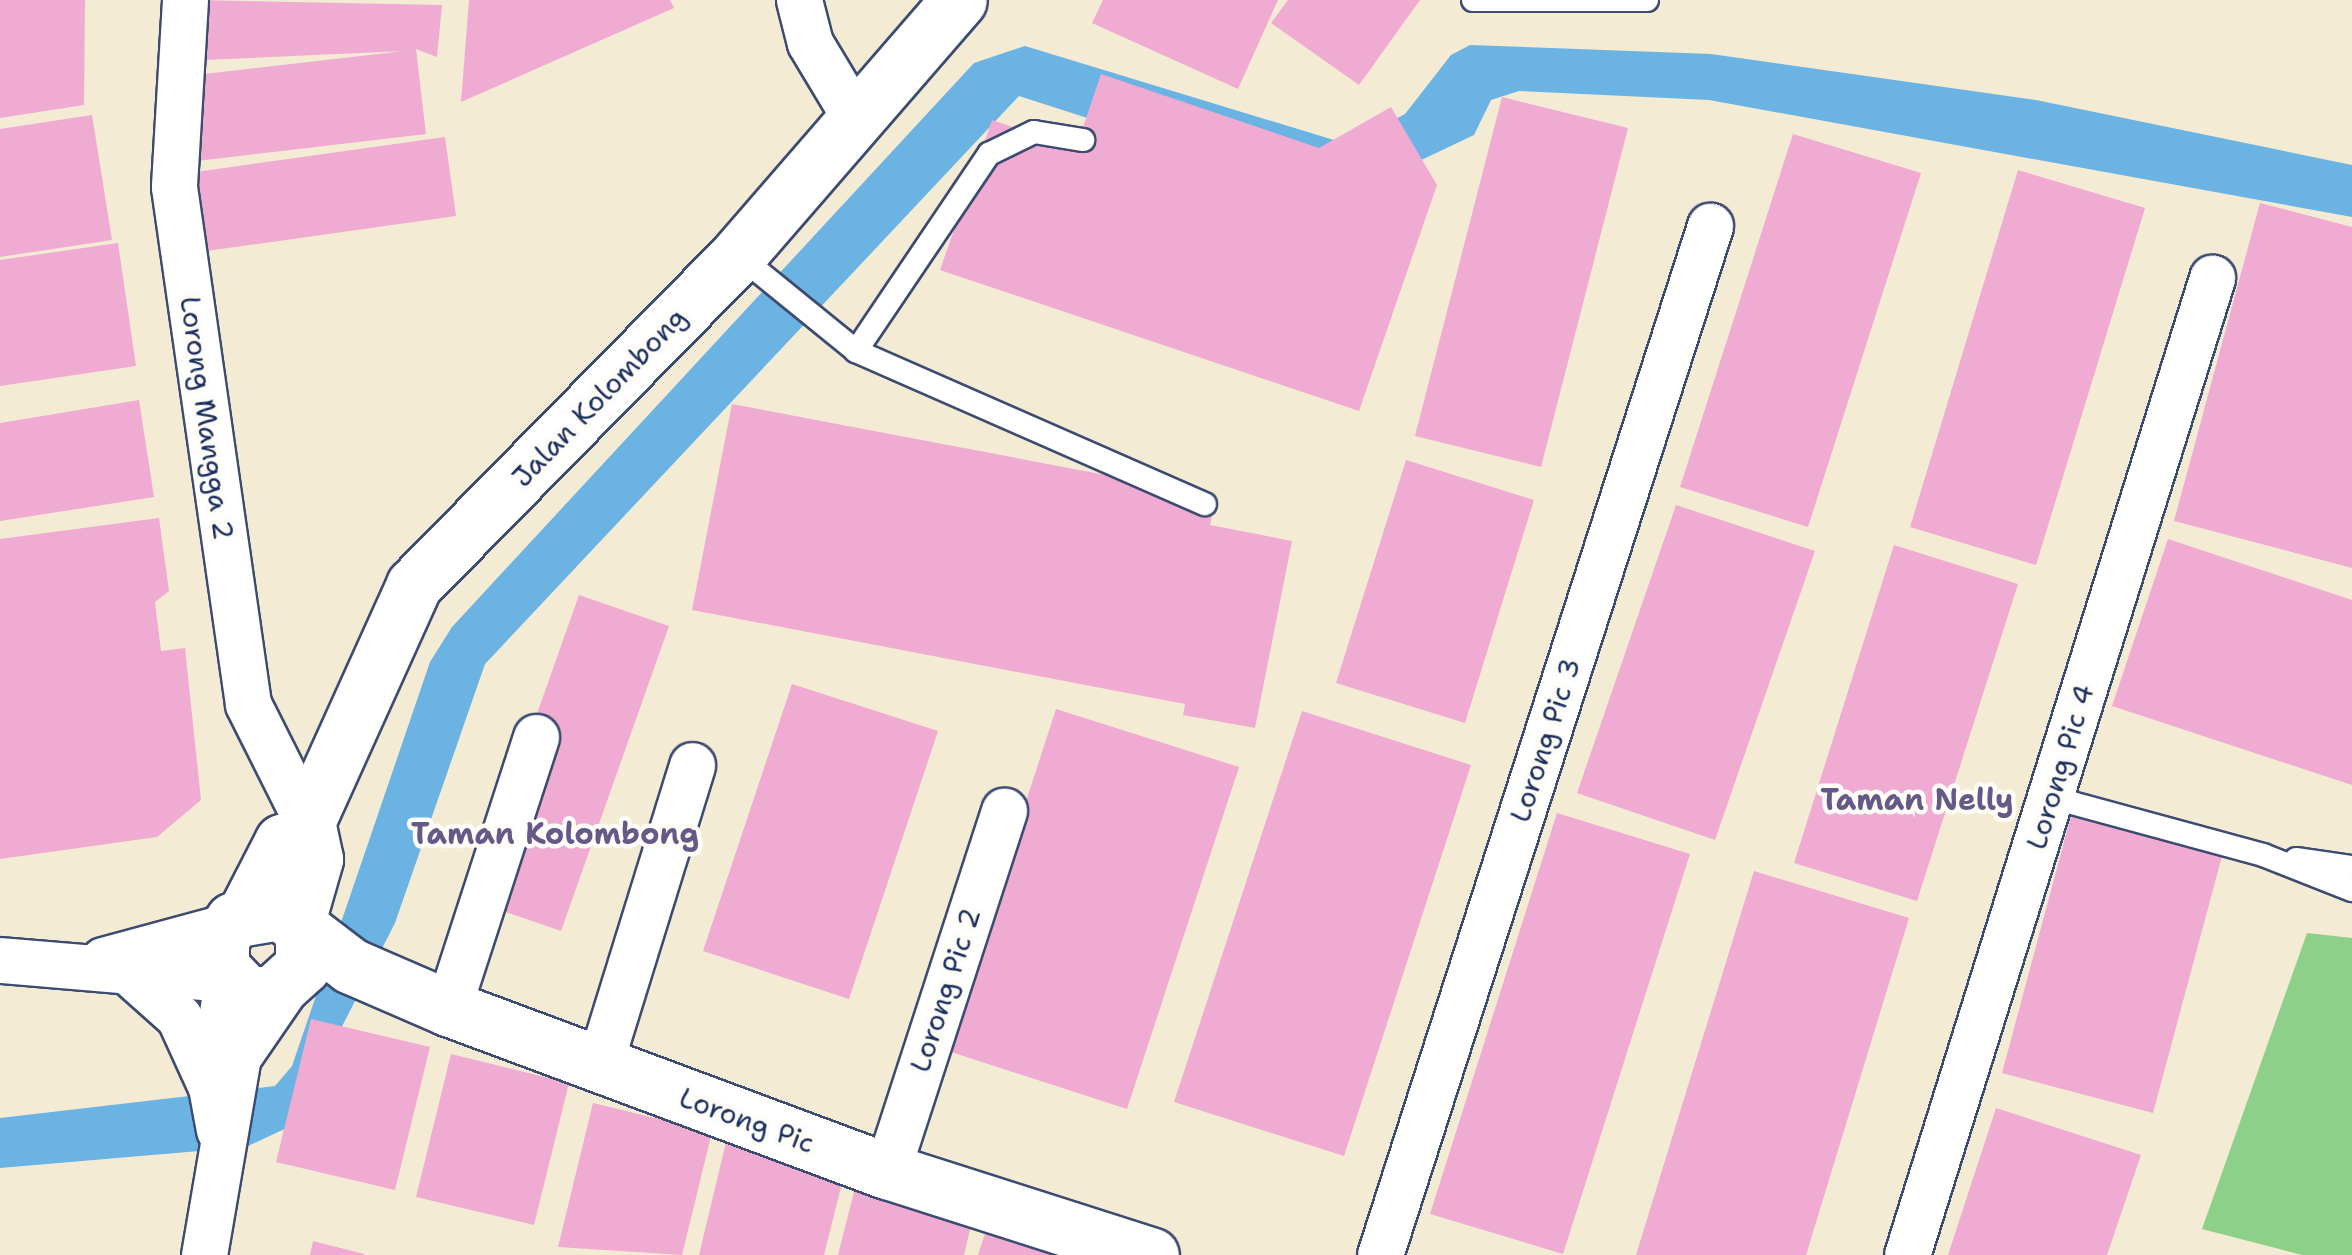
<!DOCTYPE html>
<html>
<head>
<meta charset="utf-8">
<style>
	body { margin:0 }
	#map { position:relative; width:2352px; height:1255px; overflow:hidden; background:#f4ebd5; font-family:"Shantell Sans",sans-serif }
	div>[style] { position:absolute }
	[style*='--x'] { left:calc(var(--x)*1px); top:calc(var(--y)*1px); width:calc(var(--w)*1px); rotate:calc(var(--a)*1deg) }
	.green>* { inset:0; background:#8cd089 }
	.water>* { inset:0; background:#6ab3e2 }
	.building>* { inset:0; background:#efabd2 }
	.roads { filter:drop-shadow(2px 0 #3c4b70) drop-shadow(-2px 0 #3c4b70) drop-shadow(0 2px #3c4b70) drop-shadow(0 -2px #3c4b70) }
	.service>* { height:22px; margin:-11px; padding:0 11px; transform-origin:11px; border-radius:11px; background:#fff }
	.minor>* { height:45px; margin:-22.5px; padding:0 22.5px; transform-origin:22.5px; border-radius:22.5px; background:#fff }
	.tertiary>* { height:55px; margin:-27.5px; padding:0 27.5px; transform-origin:27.5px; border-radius:27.5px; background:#fff }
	span { translate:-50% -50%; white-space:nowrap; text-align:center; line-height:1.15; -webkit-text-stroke:9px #fdfcf7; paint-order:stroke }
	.street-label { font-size:28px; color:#1b2f5e }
	.neighbourhood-label { font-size:30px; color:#655a87; font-weight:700 }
</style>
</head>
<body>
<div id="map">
	<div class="green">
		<i style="clip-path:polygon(2307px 933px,2352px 938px,2352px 1255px,2302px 1255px,2202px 1229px)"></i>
	</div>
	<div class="water">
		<i style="clip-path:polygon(1470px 45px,1711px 54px,2036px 100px,2352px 165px,2352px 217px,1709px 100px,1519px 91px,1491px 100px,1474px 135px,1339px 199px,1019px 96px,485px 664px,395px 923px,291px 1126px,246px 1147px,0 1168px,0 1118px,275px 1086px,292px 1066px,430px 662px,452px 627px,974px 63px,1025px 46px,1347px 144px,1405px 114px,1451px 55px)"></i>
	</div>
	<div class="building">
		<i style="clip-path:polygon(0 0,85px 0,84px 105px,0 118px)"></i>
		<i style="clip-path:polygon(193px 0,442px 5px,437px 57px,416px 49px,426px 134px,197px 161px,187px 76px,404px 51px,183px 61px)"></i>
		<i style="clip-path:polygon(469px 0,670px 0,674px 8px,461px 102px)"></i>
		<i style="clip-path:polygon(1103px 0,1278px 0,1238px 89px,1092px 23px)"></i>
		<i style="clip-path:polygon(1288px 0,1420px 0,1359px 85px,1271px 23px)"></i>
		<i style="clip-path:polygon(1101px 74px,1319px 148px,1391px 107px,1437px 185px,1359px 411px,940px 270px,992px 120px,1076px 148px)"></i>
		<i style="clip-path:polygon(1502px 97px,1628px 128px,1541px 467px,1415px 436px)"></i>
		<i style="clip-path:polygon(92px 115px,112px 240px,0 257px,0 129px)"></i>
		<i style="clip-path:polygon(1793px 134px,1921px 173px,1808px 527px,1680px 487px)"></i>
		<i style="clip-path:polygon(445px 137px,456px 216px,207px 251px,196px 172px)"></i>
		<i style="clip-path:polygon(2018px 170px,2145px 208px,2036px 565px,1910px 527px)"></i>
		<i style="clip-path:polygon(2260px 203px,2352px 227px,2352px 568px,2174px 521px)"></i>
		<i style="clip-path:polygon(118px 243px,136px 366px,0 386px,0 260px)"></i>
		<i style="clip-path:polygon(139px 400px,154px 497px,0 521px,0 423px)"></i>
		<i style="clip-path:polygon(732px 404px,1216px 496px,1210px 525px,1292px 541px,1255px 728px,1183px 715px,1185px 704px,692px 610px)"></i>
		<i style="clip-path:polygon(1406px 460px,1534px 500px,1465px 723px,1336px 683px)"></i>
		<i style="clip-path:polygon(1676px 505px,1815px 551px,1715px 840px,1577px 793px)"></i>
		<i style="clip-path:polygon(159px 518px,169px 591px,155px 602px,161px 651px,185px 648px,201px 800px,157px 837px,0 859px,0 539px)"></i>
		<i style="clip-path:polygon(2168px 539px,2352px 600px,2352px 785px,2112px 706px)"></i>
		<i style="clip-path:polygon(1894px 545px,2018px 584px,1917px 901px,1794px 863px)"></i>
		<i style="clip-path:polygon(579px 595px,669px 626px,561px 931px,471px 900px)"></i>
		<i style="clip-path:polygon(792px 684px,938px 731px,849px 999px,703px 951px)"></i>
		<i style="clip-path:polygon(1056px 709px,1239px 767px,1127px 1109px,945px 1050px)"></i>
		<i style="clip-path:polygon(1302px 711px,1471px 765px,1344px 1156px,1174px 1102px)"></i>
		<i style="clip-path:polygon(1557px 813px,1690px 854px,1563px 1254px,1430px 1214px)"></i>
		<i style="clip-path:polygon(2071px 816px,2222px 856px,2153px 1113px,2002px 1073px)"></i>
		<i style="clip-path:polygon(1754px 871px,1909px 918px,1806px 1255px,1636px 1255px)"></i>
		<i style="clip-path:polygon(311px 1019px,430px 1047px,395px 1190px,276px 1162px)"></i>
		<i style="clip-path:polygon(451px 1054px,569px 1083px,534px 1225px,416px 1197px)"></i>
		<i style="clip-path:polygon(593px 1103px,712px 1132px,682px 1255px,558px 1247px)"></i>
		<i style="clip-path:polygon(1996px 1108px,2141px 1155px,2107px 1255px,1948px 1255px)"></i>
		<i style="clip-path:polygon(727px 1138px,846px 1167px,824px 1255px,699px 1255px)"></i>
		<i style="clip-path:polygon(855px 1188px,973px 1217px,964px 1255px,838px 1255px)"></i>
		<i style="clip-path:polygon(990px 1218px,1104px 1255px,978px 1255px)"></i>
		<i style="clip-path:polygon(313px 1241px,364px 1254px,364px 1255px,310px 1255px)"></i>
	</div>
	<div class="roads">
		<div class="service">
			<i style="--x:1473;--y:0;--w:174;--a:0"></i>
			<i style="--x:738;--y:255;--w:152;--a:39.1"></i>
			<i style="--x:856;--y:351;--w:381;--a:23.7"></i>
			<i style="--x:856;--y:351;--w:238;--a:-56"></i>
			<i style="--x:989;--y:154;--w:50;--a:-26.1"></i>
			<i style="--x:1034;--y:132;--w:50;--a:9.3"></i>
			<i style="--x:2050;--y:797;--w:221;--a:15.2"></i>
			<i style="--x:2263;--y:855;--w:96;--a:21.5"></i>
			<i style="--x:2296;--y:859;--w:57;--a:8.1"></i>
		</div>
		<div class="minor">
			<i style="--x:185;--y:0;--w:187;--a:93.4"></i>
			<i style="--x:174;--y:187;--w:522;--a:81.85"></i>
			<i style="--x:248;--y:704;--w:132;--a:63.4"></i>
			<i style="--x:799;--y:0;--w:44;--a:75.7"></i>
			<i style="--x:810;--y:43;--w:93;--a:59"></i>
			<i style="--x:0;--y:960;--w:228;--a:4.8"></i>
			<i style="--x:227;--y:979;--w:109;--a:98.4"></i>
			<i style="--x:211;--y:1087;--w:44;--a:79.5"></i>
			<i style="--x:103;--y:960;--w:130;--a:-15.2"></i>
			<i style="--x:133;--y:976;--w:62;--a:41.7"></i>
			<i style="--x:179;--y:1017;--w:75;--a:65.5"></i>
			<i style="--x:448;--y:1008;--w:285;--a:-72"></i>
			<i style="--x:599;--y:1066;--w:315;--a:-72.8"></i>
			<i style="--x:887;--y:1171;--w:379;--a:-72"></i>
			<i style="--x:204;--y:1255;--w:201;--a:-80.3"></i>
			<i style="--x:238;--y:1057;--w:81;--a:-55.5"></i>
			<i style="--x:1380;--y:1255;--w:1081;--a:-72.22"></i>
			<i style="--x:1907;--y:1255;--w:1024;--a:-72.66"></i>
		</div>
		<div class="tertiary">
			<i style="--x:246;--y:912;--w:79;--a:-62.8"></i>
			<i style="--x:282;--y:842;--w:24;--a:-19"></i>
			<i style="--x:296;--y:925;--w:69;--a:-73.9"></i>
			<i style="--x:315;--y:859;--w:38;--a:-102"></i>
			<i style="--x:307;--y:822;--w:260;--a:-65.7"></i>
			<i style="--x:414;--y:585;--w:462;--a:-45.5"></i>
			<i style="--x:738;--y:255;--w:337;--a:-49.1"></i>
			<i style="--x:303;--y:937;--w:29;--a:90"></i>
			<i style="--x:303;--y:966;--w:42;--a:137.9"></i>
			<i style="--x:272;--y:994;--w:25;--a:180"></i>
			<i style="--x:247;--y:994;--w:37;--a:-134"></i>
			<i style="--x:221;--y:967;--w:28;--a:-90"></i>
			<i style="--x:221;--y:939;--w:22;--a:-58"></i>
			<i style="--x:233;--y:920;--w:48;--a:-9.7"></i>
			<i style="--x:280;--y:912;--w:89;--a:37.3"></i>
			<i style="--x:351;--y:966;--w:106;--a:23.4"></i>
			<i style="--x:448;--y:1008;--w:468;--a:20.4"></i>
			<i style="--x:887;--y:1171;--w:277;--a:17.7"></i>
		</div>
	</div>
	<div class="street-label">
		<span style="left:599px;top:397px;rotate:-46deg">Jalan Kolombong</span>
		<span style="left:207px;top:418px;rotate:82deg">Lorong Mangga 2</span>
		<span style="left:1545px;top:740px;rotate:-72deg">Lorong Pic 3</span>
		<span style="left:2060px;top:767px;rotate:-73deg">Lorong Pic 4</span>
		<span style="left:945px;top:990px;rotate:-72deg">Lorong Pic 2</span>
		<span style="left:747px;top:1120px;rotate:20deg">Lorong Pic</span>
	</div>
	<div class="neighbourhood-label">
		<span style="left:1917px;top:800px">Taman Nelly</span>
		<span style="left:555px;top:834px">Taman Kolombong</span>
	</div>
</div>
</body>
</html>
